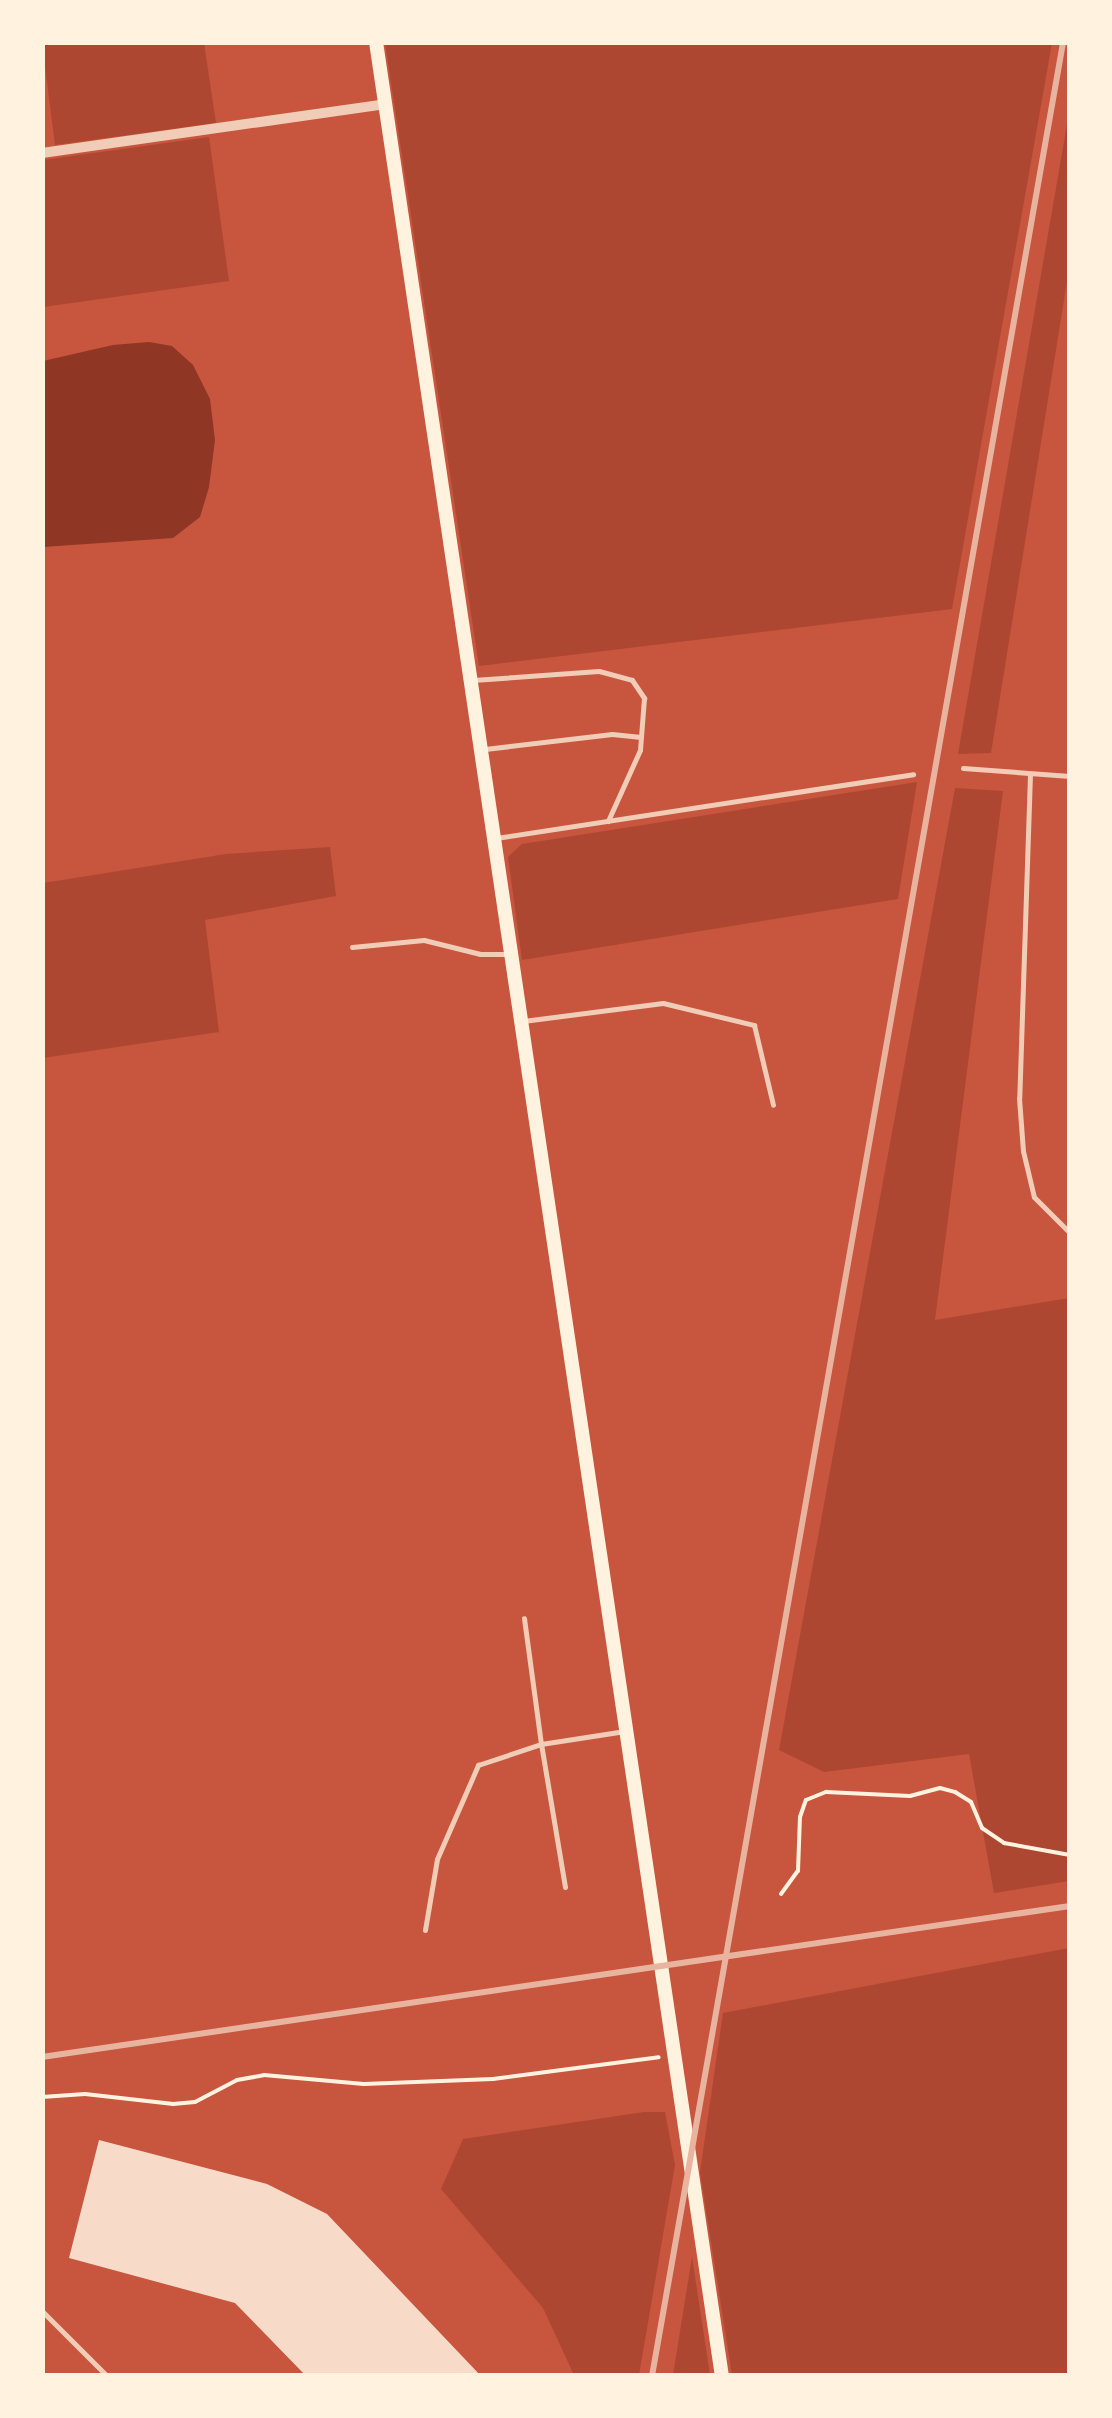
<!DOCTYPE html>
<html>
<head>
<meta charset="utf-8">
<style>
	body { margin:0 }
	#map { position:relative; width:1112px; height:2418px; overflow:hidden; background:#c8553d; font-family:Figtree,sans-serif }
	div>[style] { position:absolute }
	[style*='--x'] { left:calc(var(--x)*1px); top:calc(var(--y)*1px); width:calc(var(--w)*1px); rotate:calc(var(--a)*1deg) }
	.green>* { inset:0; background:#ae4732 }
	.water>* { inset:0; background:#8f3625 }
	.building>* { inset:0; background:#f7dbc8 }
	.path>* { height:4px; margin:-2px; padding:0 2px; transform-origin:2px; border-radius:2px; background:#fff3e0 }
	.service>* { height:5px; margin:-2.5px; padding:0 2.5px; transform-origin:2.5px; border-radius:2.5px; background:#f1ccb7 }
	.minor>* { height:10px; margin:-5px; padding:0 5px; transform-origin:5px; border-radius:5px; background:#f1ccb7 }
	.secondary>* { height:14px; margin:-7px; padding:0 7px; transform-origin:7px; border-radius:7px; background:#fff3e0 }
	.rail>* { height:6px; margin:-3px; padding:0 3px; transform-origin:3px; border-radius:3px; background:#e9b49f }
	span { translate:-50% -50%; white-space:nowrap; text-align:center; line-height:1.15; -webkit-text-stroke:8px #fff3e0; paint-order:stroke }
	.frame { position:absolute; inset:0; border:45px solid #fff3e0; pointer-events:none }
</style>
</head>
<body>
<div id="map">
	<div class="green">
		<i style="clip-path:polygon(42px 43px,204px 43px,216px 123px,55px 145px)"></i>
		<i style="clip-path:polygon(385px 43px,1052px 43px,952px 609px,479px 666px)"></i>
		<i style="clip-path:polygon(1069px 113px,1069px 269px,991px 753px,958px 754px)"></i>
		<i style="clip-path:polygon(209px 137px,229px 281px,43px 307px,43px 160px)"></i>
		<i style="clip-path:polygon(917px 782px,898px 899px,522px 960px,508px 857px,522px 844px)"></i>
		<i style="clip-path:polygon(955px 788px,1003px 791px,935px 1320px,1069px 1298px,1069px 1881px,994px 1893px,969px 1754px,824px 1772px,779px 1750px)"></i>
		<i style="clip-path:polygon(330px 847px,336px 896px,205px 920px,219px 1032px,43px 1058px,43px 883px,226px 854px)"></i>
		<i style="clip-path:polygon(1069px 1948px,1069px 2375px,732px 2375px,700px 2172px,723px 2013px)"></i>
		<i style="clip-path:polygon(644px 2112px,665px 2112px,675px 2165px,639px 2375px,574px 2375px,543px 2308px,441px 2189px,463px 2139px)"></i>
		<i style="clip-path:polygon(692px 2257px,710px 2375px,673px 2375px)"></i>
	</div>
	<div class="water">
		<i style="clip-path:polygon(149px 342px,172px 346px,193px 365px,210px 399px,215px 440px,209px 487px,200px 517px,173px 538px,43px 547px,43px 361px,113px 345px)"></i>
	</div>
	<div class="building">
		<i style="clip-path:polygon(99px 2140px,267px 2184px,327px 2214px,481px 2376px,306px 2376px,235px 2303px,69px 2258px)"></i>
	</div>
	<div class="path">
		<i style="--x:781;--y:1894;--w:29;--a:-54"></i>
		<i style="--x:798;--y:1871;--w:54;--a:-87.9"></i>
		<i style="--x:800;--y:1817;--w:18;--a:-71"></i>
		<i style="--x:806;--y:1800;--w:22;--a:-22"></i>
		<i style="--x:826;--y:1792;--w:84;--a:2.7"></i>
		<i style="--x:910;--y:1796;--w:31;--a:-15"></i>
		<i style="--x:940;--y:1788;--w:16;--a:15"></i>
		<i style="--x:955;--y:1792;--w:19;--a:32"></i>
		<i style="--x:971;--y:1802;--w:28;--a:67"></i>
		<i style="--x:982;--y:1828;--w:27;--a:34"></i>
		<i style="--x:1004;--y:1843;--w:67;--a:10.3"></i>
		<i style="--x:42;--y:2097;--w:43;--a:-4"></i>
		<i style="--x:85;--y:2094;--w:89;--a:6.5"></i>
		<i style="--x:173;--y:2104;--w:22;--a:-5"></i>
		<i style="--x:195;--y:2102;--w:47;--a:-27.6"></i>
		<i style="--x:237;--y:2080;--w:27;--a:-10"></i>
		<i style="--x:264;--y:2075;--w:100;--a:5.1"></i>
		<i style="--x:364;--y:2084;--w:129;--a:-2.2"></i>
		<i style="--x:493;--y:2079;--w:167;--a:-7.5"></i>
	</div>
	<div class="service">
		<i style="--x:473;--y:680;--w:126;--a:-4.1"></i>
		<i style="--x:599;--y:671;--w:34;--a:15"></i>
		<i style="--x:632;--y:680;--w:22;--a:56"></i>
		<i style="--x:644;--y:698;--w:52;--a:94.4"></i>
		<i style="--x:640;--y:750;--w:78;--a:114.3"></i>
		<i style="--x:485;--y:749;--w:128;--a:-6.7"></i>
		<i style="--x:612;--y:734;--w:29;--a:6"></i>
		<i style="--x:963;--y:768;--w:107;--a:4.3"></i>
		<i style="--x:1030;--y:774;--w:324;--a:91.9"></i>
		<i style="--x:1019;--y:1098;--w:53;--a:85.7"></i>
		<i style="--x:1023;--y:1151;--w:47;--a:76.6"></i>
		<i style="--x:1034;--y:1197;--w:51;--a:45"></i>
		<i style="--x:496;--y:838;--w:422;--a:-8.7"></i>
		<i style="--x:352;--y:947;--w:72;--a:-5.6"></i>
		<i style="--x:424;--y:940;--w:58;--a:14"></i>
		<i style="--x:480;--y:954;--w:28;--a:0"></i>
		<i style="--x:523;--y:1021;--w:141;--a:-7.3"></i>
		<i style="--x:663;--y:1003;--w:94;--a:13.6"></i>
		<i style="--x:754;--y:1025;--w:82;--a:76.6"></i>
		<i style="--x:565;--y:1887;--w:145;--a:-99.5"></i>
		<i style="--x:541;--y:1744;--w:85;--a:-8.8"></i>
		<i style="--x:425;--y:1930;--w:72;--a:-80.4"></i>
		<i style="--x:437;--y:1859;--w:103;--a:-66.4"></i>
		<i style="--x:478;--y:1765;--w:66;--a:-18.4"></i>
		<i style="--x:541;--y:1744;--w:127;--a:-97.7"></i>
		<i style="--x:42;--y:2311;--w:92;--a:45"></i>
	</div>
	<div class="minor">
		<i style="--x:42;--y:153;--w:347;--a:-8.1"></i>
	</div>
	<div class="secondary">
		<i style="--x:376;--y:42;--w:2360;--a:81.57"></i>
	</div>
	<div class="rail">
		<i style="--x:42;--y:2057;--w:1039;--a:-8.36"></i>
		<i style="--x:652;--y:2376;--w:2370;--a:-80.01"></i>
	</div>
	<div class="frame"></div>
</div>
</body>
</html>
